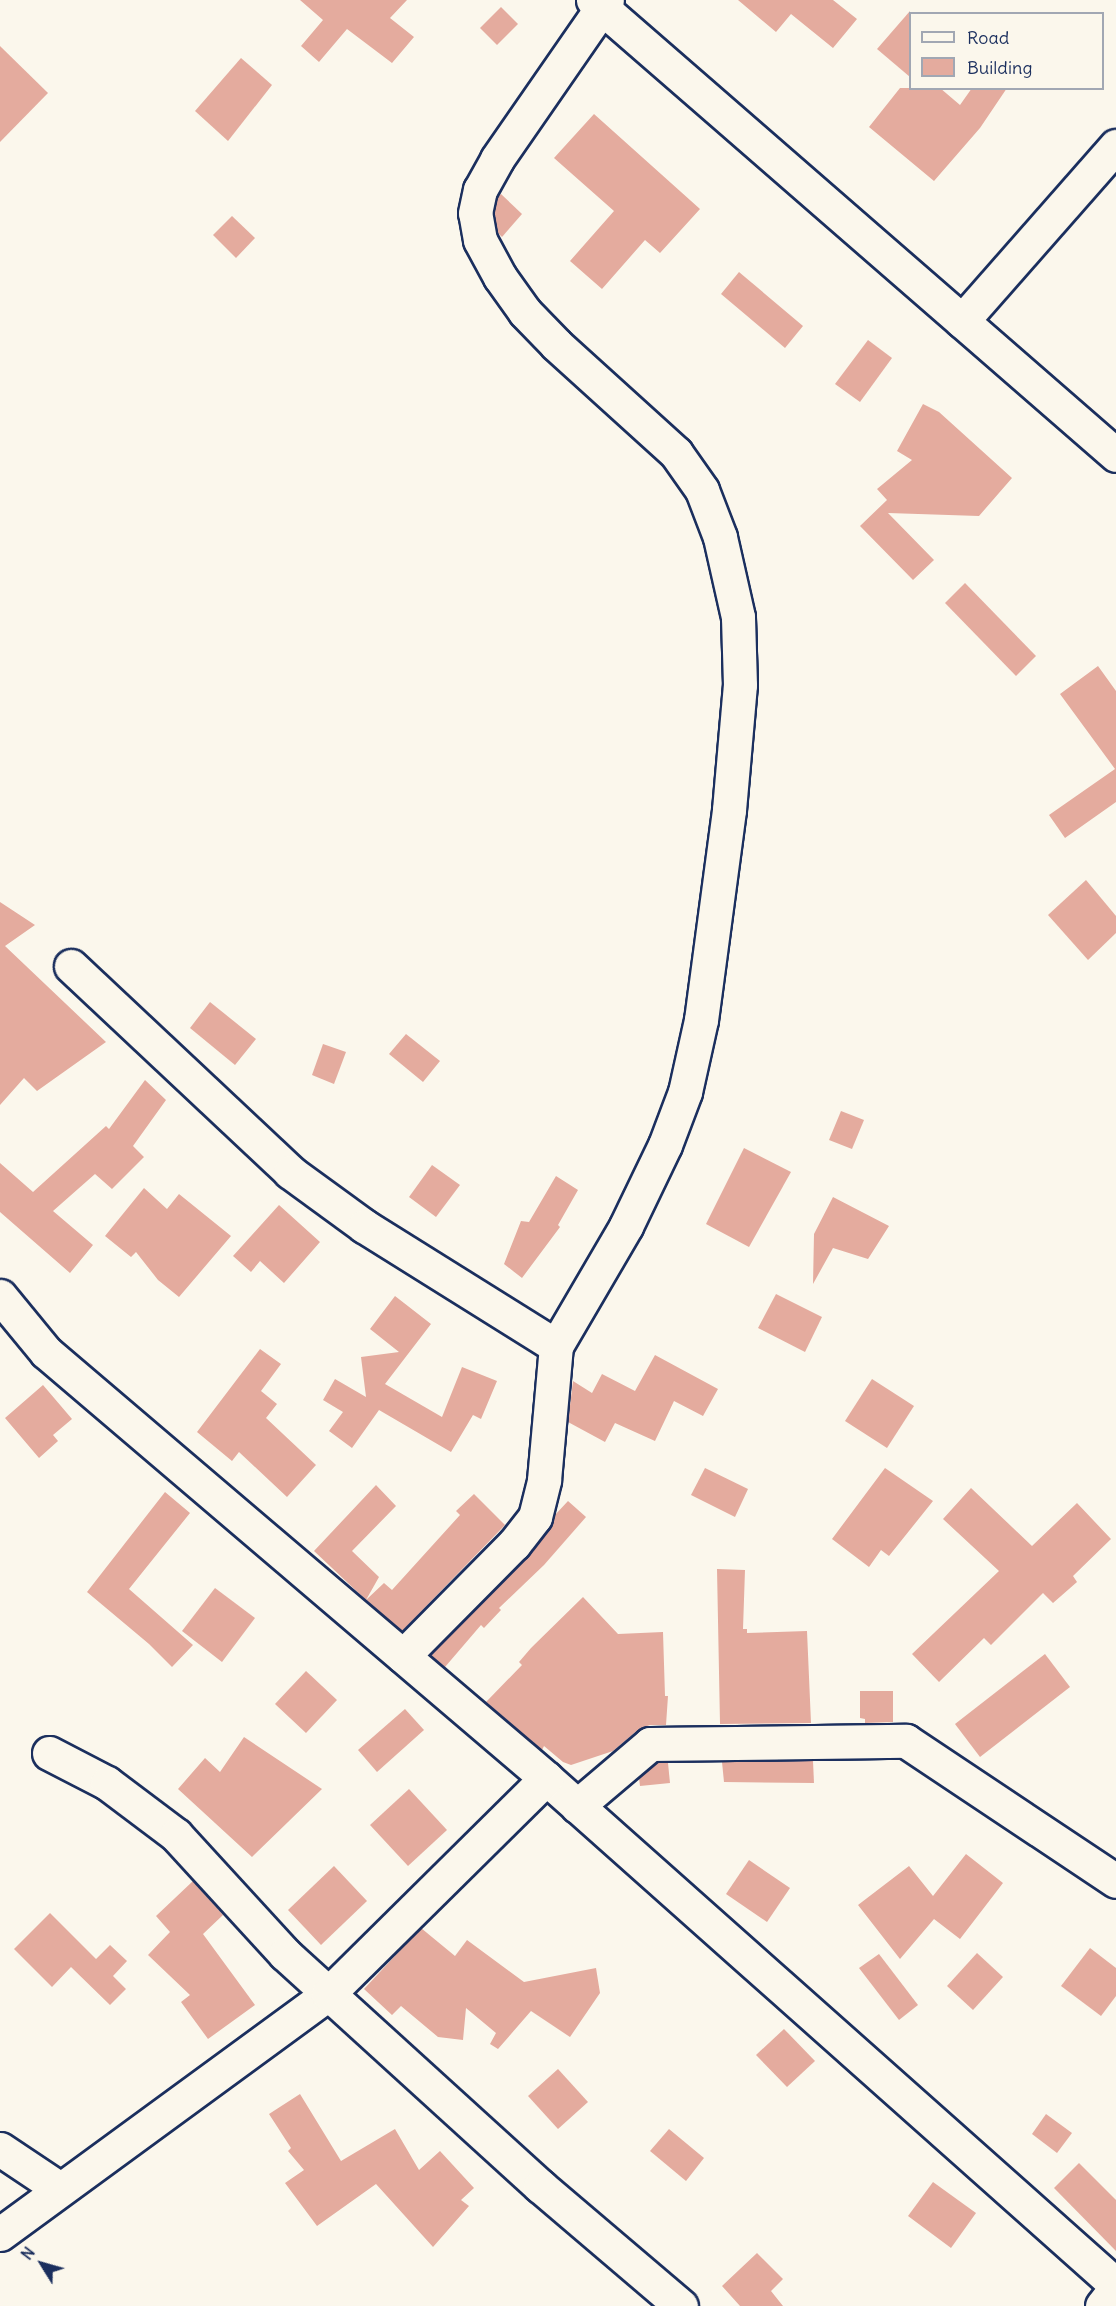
<!DOCTYPE html>
<html>
<head>
<meta charset="utf-8">
<style>
	body { margin:0 }
	#map { position:relative; width:1116px; height:2306px; overflow:hidden; background:#fbf7ec; font-family:Delius,sans-serif }
	div>[style] { position:absolute }
	[style*='--x'] { left:calc(var(--x)*1px); top:calc(var(--y)*1px); width:calc(var(--w)*1px); rotate:calc(var(--a)*1deg) }
	.building>* { inset:0; background:#e4ab9e }
	.roads { filter:drop-shadow(2px 0 #1b2f5e) drop-shadow(-2px 0 #1b2f5e) drop-shadow(0 2px #1b2f5e) drop-shadow(0 -2px #1b2f5e) }
	.street>* { height:33px; margin:-16.5px; padding:0 16.5px; transform-origin:16.5px; border-radius:16.5px; background:#fbf7ec }
	.secondary>* { height:33px; margin:-16.5px; padding:0 16.5px; transform-origin:16.5px; border-radius:16.5px; background:#fbf7ec }
	span { translate:-50% -50%; white-space:nowrap; text-align:center; line-height:1.15; -webkit-text-stroke:6px #fbf7ec; paint-order:stroke }
	.legend { position:absolute; left:909px; top:12px; width:195px; height:78px; box-sizing:border-box; background:#fbf7ec; border:2px solid #a1a7b3; margin:0; padding:8px 10px; list-style:none; font-size:18px; color:#1b2f5e }
	.legend li { display:flex; align-items:center; gap:12px; height:30px }
	.legend b { width:30px; border:2px solid #a1a7b3 }
	.north { position:absolute; left:12px; top:2234px; width:60px; height:60px; -webkit-text-stroke:4px #fbf7ec; paint-order:stroke; rotate:307deg; font-size:16px; font-weight:700; line-height:24px; text-align:center; color:#1b2f5e }
	.north::after { content:''; display:block; margin:auto; width:21px; height:27px; background:#1b2f5e; clip-path:polygon(50% 0,100% 100%,50% 72%,0 100%) }
</style>
</head>
<body>
<div id="map">
	<div class="building">
		<i style="clip-path:polygon(300px 0,407px 0,390px 18px,414px 37px,392px 63px,347px 29px,319px 62px,301px 46px,323px 20px)"></i>
		<i style="clip-path:polygon(738px 0,833px 0,857px 19px,833px 48px,791px 14px,776px 32px)"></i>
		<i style="clip-path:polygon(501px 7px,518px 24px,497px 45px,480px 28px)"></i>
		<i style="clip-path:polygon(910px 11px,910px 77px,877px 49px)"></i>
		<i style="clip-path:polygon(0 46px,48px 93px,0 142px)"></i>
		<i style="clip-path:polygon(241px 58px,272px 85px,228px 141px,195px 111px)"></i>
		<i style="clip-path:polygon(900px 88px,940px 88px,960px 105px,972px 88px,1007px 88px,980px 128px,934px 181px,869px 127px)"></i>
		<i style="clip-path:polygon(594px 114px,700px 209px,660px 253px,645px 240px,602px 289px,570px 261px,614px 211px,554px 158px)"></i>
		<i style="clip-path:polygon(501px 194px,522px 214px,502px 237px,498px 233px,494px 213px,497px 198px)"></i>
		<i style="clip-path:polygon(232px 216px,255px 238px,236px 258px,213px 235px)"></i>
		<i style="clip-path:polygon(739px 272px,803px 326px,785px 348px,721px 294px)"></i>
		<i style="clip-path:polygon(868px 340px,892px 358px,860px 402px,835px 384px)"></i>
		<i style="clip-path:polygon(923px 404px,939px 412px,1012px 478px,979px 516px,888px 513px,934px 560px,913px 580px,860px 526px,887px 500px,877px 489px,912px 460px,897px 451px)"></i>
		<i style="clip-path:polygon(965px 583px,1036px 656px,1016px 676px,945px 603px)"></i>
		<i style="clip-path:polygon(1098px 666px,1116px 691px,1116px 802px,1065px 838px,1049px 815px,1115px 769px,1060px 694px)"></i>
		<i style="clip-path:polygon(1086px 880px,1116px 916px,1116px 933px,1088px 960px,1048px 915px)"></i>
		<i style="clip-path:polygon(0 902px,35px 925px,5px 946px,106px 1042px,37px 1091px,24px 1078px,0 1105px)"></i>
		<i style="clip-path:polygon(210px 1002px,256px 1039px,235px 1065px,190px 1028px)"></i>
		<i style="clip-path:polygon(406px 1034px,440px 1061px,423px 1082px,389px 1054px)"></i>
		<i style="clip-path:polygon(323px 1044px,346px 1052px,334px 1084px,312px 1075px)"></i>
		<i style="clip-path:polygon(145px 1080px,166px 1100px,133px 1146px,144px 1157px,112px 1189px,95px 1174px,53px 1211px,93px 1245px,70px 1273px,0 1212px,0 1163px,33px 1192px,106px 1126px,109px 1129px)"></i>
		<i style="clip-path:polygon(841px 1111px,864px 1120px,852px 1149px,829px 1140px)"></i>
		<i style="clip-path:polygon(744px 1148px,791px 1172px,749px 1247px,706px 1224px)"></i>
		<i style="clip-path:polygon(432px 1165px,460px 1185px,436px 1217px,409px 1197px)"></i>
		<i style="clip-path:polygon(556px 1176px,578px 1190px,558px 1225px,560px 1227px,522px 1278px,504px 1264px,521px 1221px,529px 1222px)"></i>
		<i style="clip-path:polygon(144px 1188px,167px 1209px,179px 1194px,231px 1236px,179px 1297px,158px 1280px,136px 1252px,131px 1257px,105px 1236px)"></i>
		<i style="clip-path:polygon(833px 1197px,889px 1226px,868px 1259px,833px 1248px,813px 1284px,814px 1234px)"></i>
		<i style="clip-path:polygon(279px 1205px,320px 1242px,284px 1283px,260px 1261px,251px 1272px,233px 1256px)"></i>
		<i style="clip-path:polygon(776px 1294px,822px 1317px,805px 1352px,758px 1328px)"></i>
		<i style="clip-path:polygon(395px 1296px,431px 1324px,385px 1384px,442px 1417px,462px 1367px,497px 1381px,481px 1419px,473px 1415px,451px 1452px,379px 1410px,352px 1448px,329px 1431px,343px 1412px,323px 1400px,335px 1379px,366px 1397px,361px 1357px,399px 1352px,370px 1329px)"></i>
		<i style="clip-path:polygon(260px 1349px,281px 1364px,261px 1391px,277px 1404px,266px 1418px,316px 1465px,287px 1497px,239px 1452px,232px 1461px,197px 1432px)"></i>
		<i style="clip-path:polygon(655px 1355px,718px 1389px,703px 1416px,674px 1401px,655px 1441px,615px 1423px,605px 1442px,568px 1422px,573px 1381px,592px 1393px,602px 1374px,635px 1391px)"></i>
		<i style="clip-path:polygon(872px 1379px,914px 1406px,887px 1448px,845px 1421px)"></i>
		<i style="clip-path:polygon(43px 1385px,72px 1419px,53px 1435px,58px 1441px,39px 1458px,5px 1418px)"></i>
		<i style="clip-path:polygon(705px 1468px,748px 1489px,735px 1517px,691px 1495px)"></i>
		<i style="clip-path:polygon(885px 1468px,933px 1501px,889px 1556px,881px 1550px,869px 1567px,832px 1539px)"></i>
		<i style="clip-path:polygon(376px 1485px,396px 1506px,352px 1551px,379px 1577px,366px 1600px,314px 1551px)"></i>
		<i style="clip-path:polygon(971px 1488px,1032px 1546px,1077px 1503px,1111px 1539px,1073px 1576px,1077px 1582px,1053px 1603px,1043px 1593px,991px 1645px,984px 1638px,939px 1682px,912px 1654px,999px 1571px,943px 1519px)"></i>
		<i style="clip-path:polygon(165px 1492px,190px 1513px,129px 1589px,193px 1645px,172px 1667px,149px 1644px,87px 1592px)"></i>
		<i style="clip-path:polygon(474px 1494px,505px 1525px,402px 1631px,366px 1600px,384px 1583px,392px 1590px,460px 1515px,456px 1511px)"></i>
		<i style="clip-path:polygon(568px 1501px,586px 1517px,544px 1565px,499px 1608px,501px 1610px,484px 1628px,481px 1625px,445px 1667px,430px 1655px,527px 1557px,550px 1529px,554px 1516px)"></i>
		<i style="clip-path:polygon(717px 1569px,745px 1570px,743px 1629px,747px 1629px,747px 1633px,807px 1631px,811px 1723px,720px 1724px)"></i>
		<i style="clip-path:polygon(215px 1588px,255px 1618px,222px 1662px,182px 1631px)"></i>
		<i style="clip-path:polygon(583px 1597px,618px 1634px,663px 1632px,665px 1696px,668px 1696px,666px 1725px,650px 1725px,639px 1729px,613px 1751px,571px 1765px,563px 1762px,544px 1746px,542px 1750px,486px 1702px,522px 1665px,519px 1662px,531px 1648px)"></i>
		<i style="clip-path:polygon(1045px 1654px,1070px 1687px,980px 1757px,955px 1724px)"></i>
		<i style="clip-path:polygon(306px 1671px,337px 1700px,306px 1733px,275px 1704px)"></i>
		<i style="clip-path:polygon(860px 1691px,893px 1691px,893px 1722px,865px 1723px,865px 1719px,860px 1718px)"></i>
		<i style="clip-path:polygon(405px 1709px,424px 1730px,377px 1772px,358px 1750px)"></i>
		<i style="clip-path:polygon(244px 1737px,322px 1789px,252px 1857px,178px 1789px,205px 1758px,220px 1772px)"></i>
		<i style="clip-path:polygon(813px 1761px,814px 1783px,724px 1782px,722px 1762px)"></i>
		<i style="clip-path:polygon(657px 1763px,668px 1763px,670px 1783px,640px 1786px,639px 1778px)"></i>
		<i style="clip-path:polygon(409px 1789px,447px 1830px,408px 1866px,370px 1825px)"></i>
		<i style="clip-path:polygon(966px 1854px,1003px 1883px,960px 1939px,934px 1919px,900px 1959px,858px 1905px,909px 1866px,933px 1896px)"></i>
		<i style="clip-path:polygon(749px 1860px,790px 1888px,767px 1922px,726px 1894px)"></i>
		<i style="clip-path:polygon(334px 1866px,367px 1901px,321px 1945px,288px 1910px)"></i>
		<i style="clip-path:polygon(193px 1881px,223px 1915px,203px 1934px,255px 2005px,208px 2039px,181px 2002px,190px 1995px,148px 1955px,170px 1932px,156px 1916px)"></i>
		<i style="clip-path:polygon(50px 1913px,96px 1959px,110px 1945px,127px 1961px,113px 1976px,126px 1989px,110px 2005px,71px 1967px,52px 1987px,14px 1949px)"></i>
		<i style="clip-path:polygon(421px 1928px,455px 1956px,467px 1940px,524px 1982px,596px 1968px,600px 1993px,570px 2037px,531px 2011px,498px 2049px,490px 2044px,496px 2033px,466px 2008px,463px 2040px,438px 2037px,401px 2006px,392px 2015px,364px 1989px)"></i>
		<i style="clip-path:polygon(1090px 1948px,1116px 1968px,1116px 1996px,1101px 2016px,1061px 1986px)"></i>
		<i style="clip-path:polygon(977px 1953px,1003px 1977px,973px 2010px,947px 1986px)"></i>
		<i style="clip-path:polygon(879px 1954px,918px 2005px,899px 2020px,859px 1968px)"></i>
		<i style="clip-path:polygon(784px 2029px,815px 2061px,787px 2087px,756px 2055px)"></i>
		<i style="clip-path:polygon(558px 2069px,588px 2102px,558px 2129px,528px 2096px)"></i>
		<i style="clip-path:polygon(300px 2094px,341px 2161px,395px 2129px,419px 2170px,440px 2151px,474px 2188px,461px 2200px,469px 2206px,433px 2247px,376px 2184px,317px 2226px,285px 2183px,304px 2170px,288px 2151px,291px 2148px,269px 2114px)"></i>
		<i style="clip-path:polygon(1046px 2114px,1072px 2133px,1057px 2153px,1032px 2134px)"></i>
		<i style="clip-path:polygon(669px 2129px,704px 2158px,686px 2181px,650px 2151px)"></i>
		<i style="clip-path:polygon(1079px 2163px,1116px 2200px,1116px 2251px,1054px 2188px)"></i>
		<i style="clip-path:polygon(933px 2182px,976px 2213px,951px 2248px,908px 2216px)"></i>
		<i style="clip-path:polygon(757px 2253px,783px 2279px,771px 2291px,783px 2306px,740px 2306px,722px 2286px)"></i>
	</div>
	<div class="roads">
		<div class="street">
			<i style="--x:962;--y:321;--w:233;--a:-48.7"></i>
			<i style="--x:71;--y:966;--w:301;--a:43.2"></i>
			<i style="--x:290;--y:1172;--w:92;--a:36.1"></i>
			<i style="--x:364;--y:1226;--w:226;--a:32"></i>
			<i style="--x:0;--y:1296;--w:72;--a:50.6"></i>
			<i style="--x:46;--y:1352;--w:657;--a:40.43"></i>
			<i style="--x:546;--y:1778;--w:763;--a:41.65"></i>
			<i style="--x:403;--y:1656;--w:158;--a:-45.3"></i>
			<i style="--x:514;--y:1544;--w:34;--a:-52"></i>
			<i style="--x:535;--y:1517;--w:38;--a:-76"></i>
			<i style="--x:544;--y:1480;--w:135;--a:-84.9"></i>
			<i style="--x:556;--y:1346;--w:139;--a:-59.7"></i>
			<i style="--x:626;--y:1226;--w:90;--a:-64.3"></i>
			<i style="--x:665;--y:1145;--w:57;--a:-69.3"></i>
			<i style="--x:685;--y:1092;--w:74;--a:-77.5"></i>
			<i style="--x:701;--y:1020;--w:212;--a:-82.4"></i>
			<i style="--x:729;--y:810;--w:125;--a:-85"></i>
			<i style="--x:740;--y:685;--w:68;--a:-91.7"></i>
			<i style="--x:738;--y:617;--w:82;--a:-102.7"></i>
			<i style="--x:720;--y:537;--w:50;--a:-111"></i>
			<i style="--x:702;--y:490;--w:45;--a:-125.1"></i>
			<i style="--x:676;--y:453;--w:162;--a:-137.8"></i>
			<i style="--x:556;--y:344;--w:45;--a:-134.1"></i>
			<i style="--x:525;--y:312;--w:43;--a:-125.5"></i>
			<i style="--x:500;--y:277;--w:42;--a:-118.4"></i>
			<i style="--x:480;--y:240;--w:27;--a:-100"></i>
			<i style="--x:475;--y:213;--w:24;--a:-78"></i>
			<i style="--x:480;--y:190;--w:35;--a:-61"></i>
			<i style="--x:497;--y:159;--w:193;--a:-55.3"></i>
			<i style="--x:49;--y:1753;--w:65;--a:27.3"></i>
			<i style="--x:107;--y:1783;--w:86;--a:37"></i>
			<i style="--x:176;--y:1835;--w:161;--a:47.5"></i>
			<i style="--x:285;--y:1954;--w:345;--a:42.3"></i>
			<i style="--x:540;--y:2186;--w:185;--a:40.4"></i>
			<i style="--x:577;--y:1806;--w:96;--a:-40.3"></i>
			<i style="--x:650;--y:1744;--w:256;--a:-0.7"></i>
			<i style="--x:906;--y:1741;--w:252;--a:33.7"></i>
			<i style="--x:0;--y:2149;--w:72;--a:33.7"></i>
			<i style="--x:0;--y:2234;--w:406;--a:-36.2"></i>
			<i style="--x:328;--y:1994;--w:307;--a:-44.7"></i>
		</div>
		<div class="secondary">
			<i style="--x:593;--y:0;--w:693;--a:41.02"></i>
			<i style="--x:1102;--y:2306;--w:23;--a:-52"></i>
		</div>
	</div>
	<ul class="legend">
	<li><b style="height:8px;background:#fbf7ec"></b>Road</li>
	<li><b style="height:16px;background:#e4ab9e"></b>Building</li>
	</ul>
	<div class="north">N</div>
</div>
</body>
</html>
